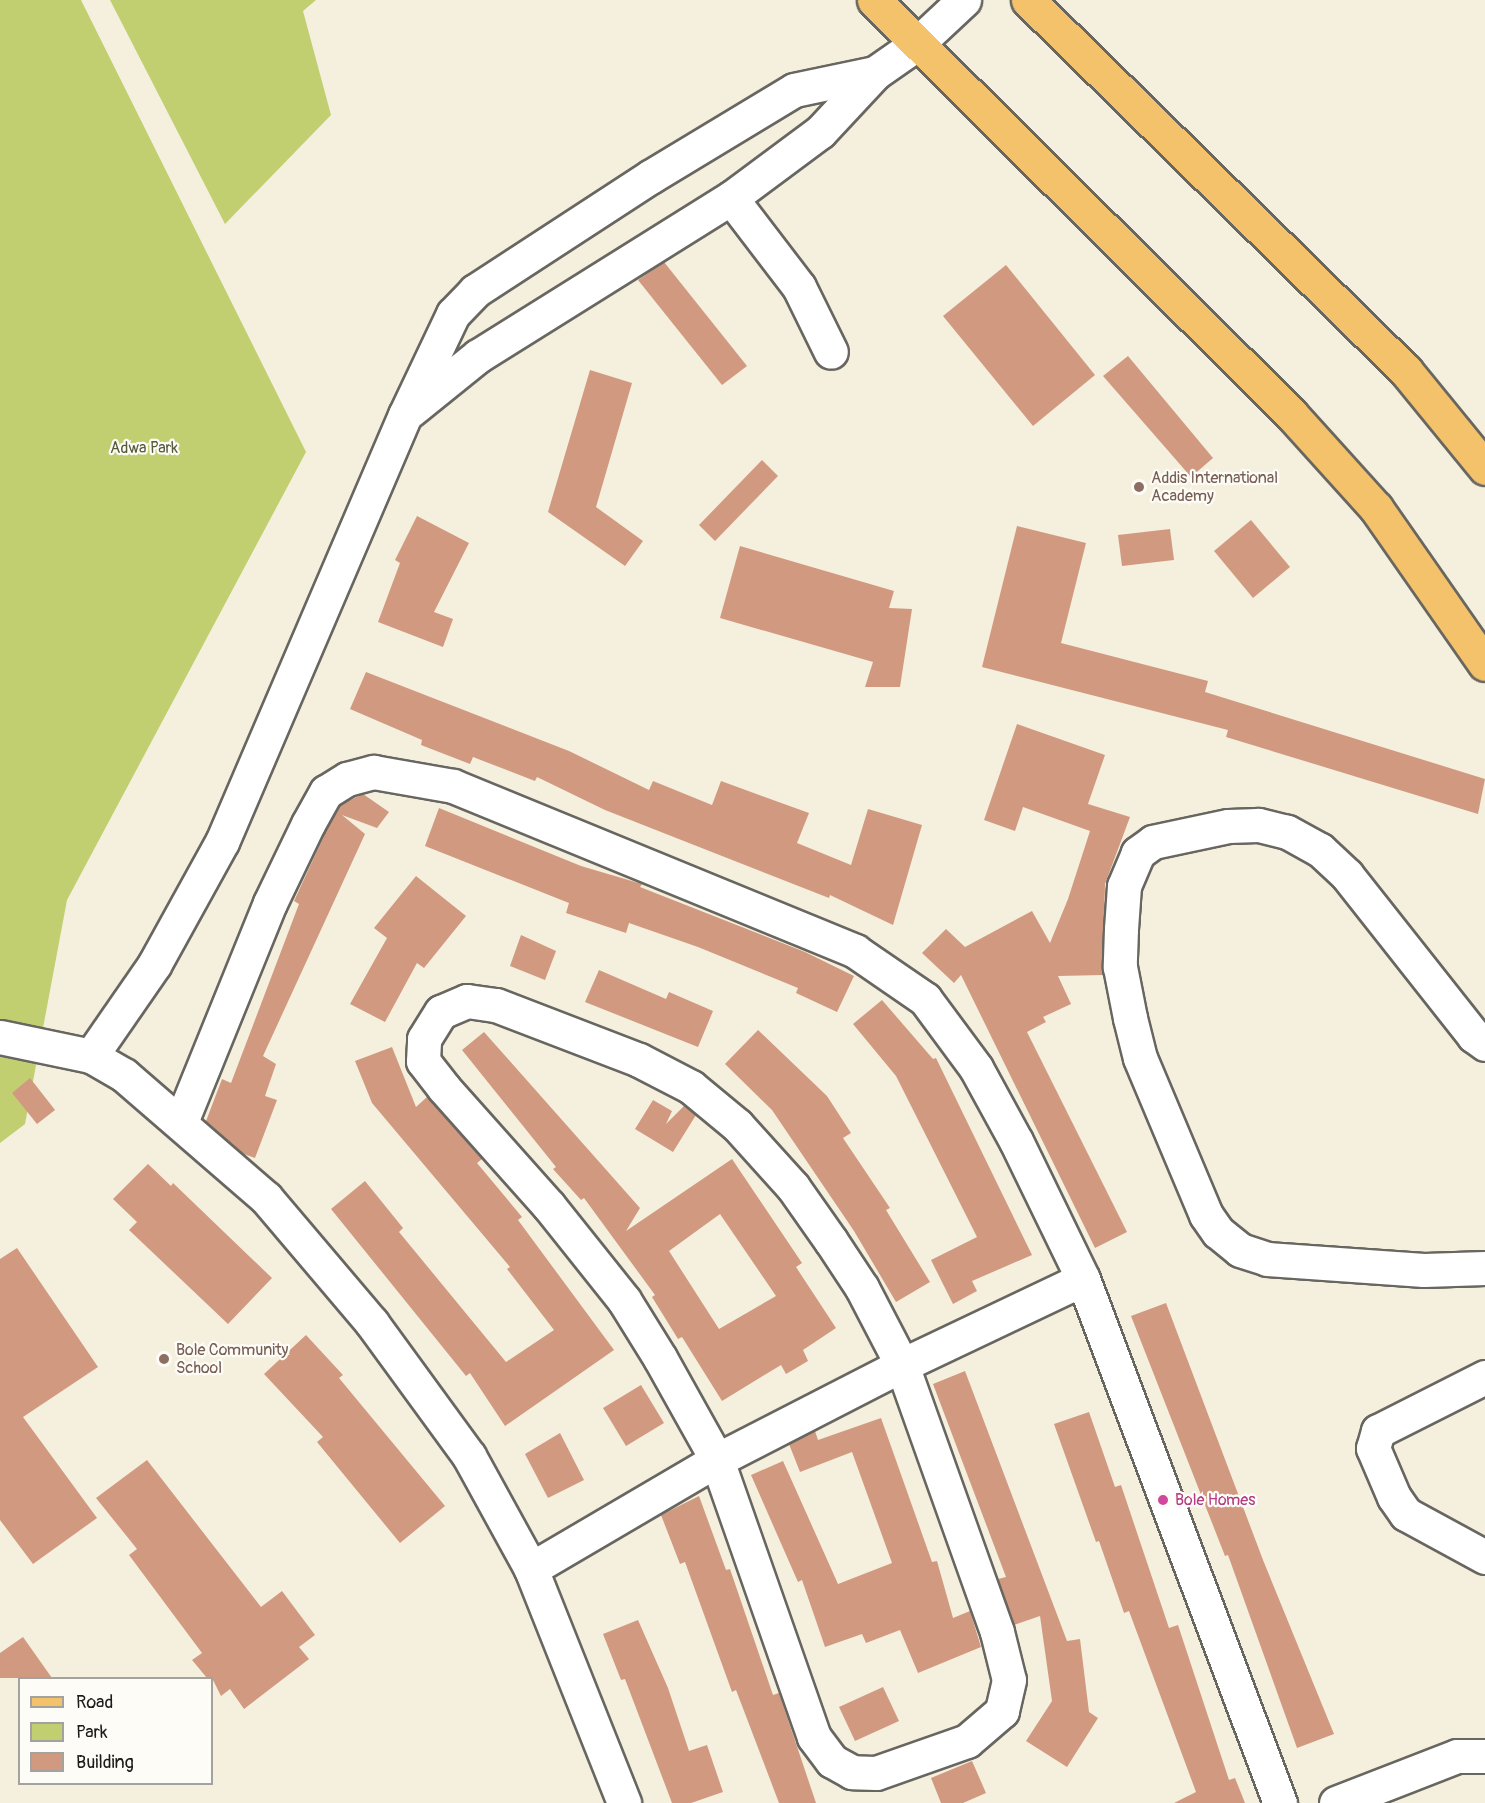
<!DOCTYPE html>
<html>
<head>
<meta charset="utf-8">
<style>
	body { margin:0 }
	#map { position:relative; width:1485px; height:1803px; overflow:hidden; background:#f5efdd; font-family:Pangolin,sans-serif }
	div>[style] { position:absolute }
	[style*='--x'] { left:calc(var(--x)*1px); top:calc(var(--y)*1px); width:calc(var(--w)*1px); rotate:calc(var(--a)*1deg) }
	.green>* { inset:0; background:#c1cf71 }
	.building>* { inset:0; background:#d19a80 }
	.roads { filter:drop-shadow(2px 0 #686660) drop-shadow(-2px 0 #686660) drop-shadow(0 2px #686660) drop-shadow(0 -2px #686660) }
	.minor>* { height:33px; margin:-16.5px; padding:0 16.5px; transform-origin:16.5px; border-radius:16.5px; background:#fff }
	.major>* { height:33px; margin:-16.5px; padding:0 16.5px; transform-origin:16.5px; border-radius:16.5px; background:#f3c26a }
	.dots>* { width:16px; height:16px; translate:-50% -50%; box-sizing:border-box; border:3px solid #fdfcf7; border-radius:50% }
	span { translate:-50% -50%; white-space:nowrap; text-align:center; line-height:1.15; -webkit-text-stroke:4.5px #fdfcf7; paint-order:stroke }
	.park-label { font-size:16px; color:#565b3a }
	.education-label { font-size:16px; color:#785e54 }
	.left { translate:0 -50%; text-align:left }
	.hotel-label { font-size:16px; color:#b23c85 }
	.legend { position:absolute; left:18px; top:1677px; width:195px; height:108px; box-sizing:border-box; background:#fdfcf7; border:2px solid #a3a29f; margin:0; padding:8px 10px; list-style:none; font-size:18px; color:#1c1c1c }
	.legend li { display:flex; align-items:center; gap:12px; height:30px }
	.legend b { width:30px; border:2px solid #a3a29f }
</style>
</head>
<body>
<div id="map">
	<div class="green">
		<i style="clip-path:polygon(0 0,81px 0,306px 452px,67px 900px,25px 1124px,0 1143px)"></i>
		<i style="clip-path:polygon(110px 0,316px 0,303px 11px,331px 115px,225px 224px)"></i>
	</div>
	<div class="building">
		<i style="clip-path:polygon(664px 262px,747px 366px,722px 385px,638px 280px)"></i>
		<i style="clip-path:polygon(1006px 265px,1095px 375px,1033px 426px,943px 316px)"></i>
		<i style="clip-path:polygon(1128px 356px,1213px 458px,1191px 477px,1103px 376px)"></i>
		<i style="clip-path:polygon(590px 370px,632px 383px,596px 507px,643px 541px,625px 566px,548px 512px)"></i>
		<i style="clip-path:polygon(762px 460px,778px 476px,715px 541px,699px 525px)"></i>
		<i style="clip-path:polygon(417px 516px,469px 543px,434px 612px,453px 619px,443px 647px,378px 622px,400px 563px,395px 560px)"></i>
		<i style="clip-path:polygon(1251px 520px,1290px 567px,1253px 598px,1214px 551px)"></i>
		<i style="clip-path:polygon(1017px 526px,1086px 543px,1061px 643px,1208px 681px,1205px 692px,1485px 779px,1478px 814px,1226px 737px,1228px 730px,982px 667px)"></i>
		<i style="clip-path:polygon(1170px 529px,1174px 560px,1122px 566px,1118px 535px)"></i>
		<i style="clip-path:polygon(740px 546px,894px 591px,889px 608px,912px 609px,900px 687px,865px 687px,873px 662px,720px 618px)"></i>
		<i style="clip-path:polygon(366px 672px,569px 751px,649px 790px,653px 781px,712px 805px,721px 781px,809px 813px,797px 843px,851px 865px,868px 809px,922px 825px,893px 925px,830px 895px,829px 898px,605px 810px,537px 777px,535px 781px,473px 757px,470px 764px,421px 745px,422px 740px,350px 709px)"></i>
		<i style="clip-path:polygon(1017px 724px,1105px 755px,1088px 804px,1130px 817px,1105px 884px,1103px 975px,1058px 976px,1071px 1004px,1043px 1017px,1046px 1022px,1027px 1032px,1127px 1232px,1095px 1248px,961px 975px,954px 983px,922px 953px,946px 929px,965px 947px,1032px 911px,1050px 943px,1068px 899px,1090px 831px,1023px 807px,1015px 831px,984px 820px)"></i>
		<i style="clip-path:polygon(363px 794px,389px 812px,377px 828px,342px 815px,365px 834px,263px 1056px,276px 1064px,265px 1096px,277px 1100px,255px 1158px,244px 1154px,206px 1121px,222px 1079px,231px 1083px,299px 904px,294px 901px,330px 823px,340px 805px)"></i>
		<i style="clip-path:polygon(439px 808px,581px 866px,642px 884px,640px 887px,805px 952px,854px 976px,837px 1012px,796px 993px,798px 988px,698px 947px,629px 923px,626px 933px,566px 913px,569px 903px,425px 846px)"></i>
		<i style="clip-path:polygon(416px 876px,466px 916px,424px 968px,417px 963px,385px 1022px,350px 1004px,387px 938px,374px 928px)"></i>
		<i style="clip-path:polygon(521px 935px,556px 951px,545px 980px,510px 966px)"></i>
		<i style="clip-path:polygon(599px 970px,666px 999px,669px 992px,713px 1011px,698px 1047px,585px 1002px)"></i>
		<i style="clip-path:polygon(882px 1000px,933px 1059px,936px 1058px,1032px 1255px,972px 1281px,977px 1291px,953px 1304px,931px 1260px,977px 1237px,896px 1076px,853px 1024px)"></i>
		<i style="clip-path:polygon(758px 1030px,827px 1096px,851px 1133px,843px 1138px,890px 1208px,886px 1210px,930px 1282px,896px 1302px,854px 1231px,772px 1110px,725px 1064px)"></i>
		<i style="clip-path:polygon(evenodd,484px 1032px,640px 1208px,626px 1231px,732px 1159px,802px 1263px,796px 1267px,836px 1328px,803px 1350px,808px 1361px,786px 1374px,781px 1365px,722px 1401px,682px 1337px,678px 1339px,652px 1297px,655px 1295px,584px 1198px,581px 1200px,553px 1169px,556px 1167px,462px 1050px,484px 1032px,720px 1214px,776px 1296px,719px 1329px,669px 1251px,720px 1214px)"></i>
		<i style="clip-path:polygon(392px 1047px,416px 1107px,427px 1097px,482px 1159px,477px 1163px,522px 1217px,518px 1220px,614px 1350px,505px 1426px,470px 1373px,466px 1376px,331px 1209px,365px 1181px,403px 1228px,399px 1232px,506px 1362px,554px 1330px,507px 1269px,510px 1267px,372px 1103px,355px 1061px)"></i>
		<i style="clip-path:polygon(30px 1078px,55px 1110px,37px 1124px,12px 1093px)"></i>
		<i style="clip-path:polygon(653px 1100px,672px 1111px,666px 1124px,684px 1106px,696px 1115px,673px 1152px,635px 1129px)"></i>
		<i style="clip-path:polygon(148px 1164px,171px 1186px,173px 1183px,272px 1278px,228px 1324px,129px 1230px,137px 1222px,113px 1199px)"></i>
		<i style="clip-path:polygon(17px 1248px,98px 1367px,23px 1417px,97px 1518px,33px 1564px,0 1520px,0 1259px)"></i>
		<i style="clip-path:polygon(1166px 1303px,1263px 1560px,1334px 1734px,1297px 1748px,1228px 1555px,1225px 1556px,1131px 1316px)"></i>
		<i style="clip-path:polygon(306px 1335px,343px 1375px,339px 1378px,445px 1506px,400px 1543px,317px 1442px,323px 1437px,264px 1374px)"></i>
		<i style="clip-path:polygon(965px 1371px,1067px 1641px,1080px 1639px,1089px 1712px,1098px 1718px,1067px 1767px,1026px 1741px,1052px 1701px,1040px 1616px,1014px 1625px,998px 1579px,1006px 1577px,933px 1384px)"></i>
		<i style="clip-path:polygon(641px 1385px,664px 1423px,626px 1446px,603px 1408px)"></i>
		<i style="clip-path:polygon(1089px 1412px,1115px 1487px,1121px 1485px,1169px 1628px,1178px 1625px,1229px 1780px,1235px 1778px,1245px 1803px,1174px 1803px,1196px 1792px,1129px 1611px,1124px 1613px,1099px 1541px,1096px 1542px,1054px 1424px)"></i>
		<i style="clip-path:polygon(881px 1418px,932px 1562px,937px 1561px,953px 1618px,970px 1611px,981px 1647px,918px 1673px,900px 1630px,866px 1643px,862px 1634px,825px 1647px,802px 1580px,798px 1582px,751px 1475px,783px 1461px,838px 1584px,892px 1563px,852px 1452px,800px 1472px,789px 1444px,815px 1431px,818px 1440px)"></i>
		<i style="clip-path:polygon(560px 1433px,584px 1480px,548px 1498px,525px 1454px)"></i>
		<i style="clip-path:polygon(147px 1460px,261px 1607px,282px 1591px,315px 1635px,299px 1647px,309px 1659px,244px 1709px,230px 1689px,221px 1696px,212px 1678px,207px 1678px,192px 1660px,202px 1653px,129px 1555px,137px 1549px,96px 1498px)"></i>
		<i style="clip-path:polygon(699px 1496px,726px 1570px,730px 1569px,773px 1695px,779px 1693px,816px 1803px,779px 1803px,736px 1690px,732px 1692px,685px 1562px,680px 1564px,661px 1515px)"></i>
		<i style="clip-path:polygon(638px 1620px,668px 1688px,689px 1751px,707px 1745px,723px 1792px,691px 1803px,672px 1803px,625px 1679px,621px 1680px,603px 1634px)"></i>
		<i style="clip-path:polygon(23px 1637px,52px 1678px,0 1678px,0 1653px)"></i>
		<i style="clip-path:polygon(883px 1687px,899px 1721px,855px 1741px,839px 1707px)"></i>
		<i style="clip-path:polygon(972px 1761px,986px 1793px,963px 1803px,941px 1803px,931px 1778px)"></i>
	</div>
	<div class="roads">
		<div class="minor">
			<i style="--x:731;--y:198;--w:112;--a:52.6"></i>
			<i style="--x:799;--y:287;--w:72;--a:63.8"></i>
			<i style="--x:411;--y:410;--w:86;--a:-38.9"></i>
			<i style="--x:478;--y:356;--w:298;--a:-32"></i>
			<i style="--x:731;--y:198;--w:111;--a:-36.6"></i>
			<i style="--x:820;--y:132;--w:81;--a:-47"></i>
			<i style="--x:875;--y:73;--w:52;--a:-34.9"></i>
			<i style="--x:918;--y:43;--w:63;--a:-43.1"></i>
			<i style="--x:467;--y:1001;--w:29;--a:8"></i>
			<i style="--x:496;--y:1005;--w:153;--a:21"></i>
			<i style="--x:639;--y:1060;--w:59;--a:27.4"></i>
			<i style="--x:691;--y:1087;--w:60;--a:39.6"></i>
			<i style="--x:737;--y:1125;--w:84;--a:47.9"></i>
			<i style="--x:793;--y:1187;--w:66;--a:54.9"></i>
			<i style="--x:831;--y:1241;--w:56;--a:56.6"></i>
			<i style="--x:862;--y:1288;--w:87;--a:62.5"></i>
			<i style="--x:902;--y:1365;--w:283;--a:70.4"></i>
			<i style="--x:997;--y:1632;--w:49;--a:76"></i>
			<i style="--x:1009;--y:1680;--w:32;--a:103"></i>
			<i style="--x:1002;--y:1711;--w:46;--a:139.4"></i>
			<i style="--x:967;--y:1741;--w:96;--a:160.6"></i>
			<i style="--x:876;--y:1773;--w:24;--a:-178"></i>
			<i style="--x:852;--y:1772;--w:23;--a:-151"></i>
			<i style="--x:832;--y:1761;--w:30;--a:-127"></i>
			<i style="--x:814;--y:1737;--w:293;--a:-109.3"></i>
			<i style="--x:717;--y:1460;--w:117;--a:-119.2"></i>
			<i style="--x:660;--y:1358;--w:68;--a:-121.8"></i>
			<i style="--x:624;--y:1300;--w:120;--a:-128.6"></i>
			<i style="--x:549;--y:1206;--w:158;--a:-131.7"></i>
			<i style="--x:444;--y:1088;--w:34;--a:-128"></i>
			<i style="--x:423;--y:1061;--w:22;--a:-87"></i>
			<i style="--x:424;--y:1039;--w:32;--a:-58"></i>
			<i style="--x:441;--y:1012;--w:28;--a:-23"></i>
			<i style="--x:0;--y:1037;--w:93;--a:11.8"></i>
			<i style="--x:91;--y:1056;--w:38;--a:30"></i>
			<i style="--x:124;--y:1075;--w:188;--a:40.9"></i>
			<i style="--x:266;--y:1198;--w:164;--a:49.7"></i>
			<i style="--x:372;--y:1323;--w:165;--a:53.9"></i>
			<i style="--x:469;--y:1456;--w:129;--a:61.2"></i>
			<i style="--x:531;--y:1569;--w:252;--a:68.3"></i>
			<i style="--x:1485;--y:1044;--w:14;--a:-144"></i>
			<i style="--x:1474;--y:1036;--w:205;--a:-128.3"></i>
			<i style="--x:1347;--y:875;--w:37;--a:-137"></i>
			<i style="--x:1320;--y:850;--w:38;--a:-151"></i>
			<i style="--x:1287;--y:832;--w:30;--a:-166"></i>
			<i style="--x:1258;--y:825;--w:30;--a:178"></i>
			<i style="--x:1228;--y:826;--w:77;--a:168"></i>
			<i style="--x:1153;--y:842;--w:19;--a:144"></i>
			<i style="--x:1138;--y:853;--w:36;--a:113"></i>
			<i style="--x:1124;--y:886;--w:43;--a:94"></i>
			<i style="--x:1121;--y:929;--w:38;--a:92"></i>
			<i style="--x:1120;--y:967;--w:52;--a:78.9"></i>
			<i style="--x:1130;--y:1018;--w:41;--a:76"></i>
			<i style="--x:1140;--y:1058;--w:170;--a:67.2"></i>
			<i style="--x:1206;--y:1215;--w:21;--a:55"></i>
			<i style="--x:1218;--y:1232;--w:28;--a:39"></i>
			<i style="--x:1240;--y:1250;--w:28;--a:18"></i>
			<i style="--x:1267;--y:1259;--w:157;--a:4"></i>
			<i style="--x:1424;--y:1270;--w:61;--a:-1.9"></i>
			<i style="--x:91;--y:1056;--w:111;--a:-55.3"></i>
			<i style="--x:154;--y:965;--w:141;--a:-61.1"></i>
			<i style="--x:222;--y:842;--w:465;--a:-66.8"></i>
			<i style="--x:405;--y:415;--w:112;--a:-64.6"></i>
			<i style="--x:453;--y:314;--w:32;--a:-46"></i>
			<i style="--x:475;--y:291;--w:209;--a:-33.1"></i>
			<i style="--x:650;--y:177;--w:168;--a:-31.1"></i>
			<i style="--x:794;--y:90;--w:83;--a:-11.9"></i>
			<i style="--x:181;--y:1122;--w:236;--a:-67.9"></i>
			<i style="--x:270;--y:903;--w:88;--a:-64.3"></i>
			<i style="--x:308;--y:824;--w:37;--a:-61"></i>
			<i style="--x:326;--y:792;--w:25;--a:-32"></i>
			<i style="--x:347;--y:779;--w:28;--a:-15"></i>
			<i style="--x:374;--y:772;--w:80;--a:10"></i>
			<i style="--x:453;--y:786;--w:435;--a:22.3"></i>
			<i style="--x:855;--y:951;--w:85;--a:34.4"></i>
			<i style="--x:925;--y:999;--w:86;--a:53.5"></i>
			<i style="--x:976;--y:1068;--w:83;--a:61.3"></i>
			<i style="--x:1016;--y:1141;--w:153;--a:64.1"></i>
			<i style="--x:1083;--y:1279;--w:560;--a:69.4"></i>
			<i style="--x:1485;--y:1377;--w:120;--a:153.2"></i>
			<i style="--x:1378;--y:1431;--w:18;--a:106"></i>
			<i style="--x:1373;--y:1448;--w:53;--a:66.8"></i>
			<i style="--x:1394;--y:1497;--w:21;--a:55"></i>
			<i style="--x:1406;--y:1514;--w:90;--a:28.6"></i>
			<i style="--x:531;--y:1569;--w:216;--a:-30.4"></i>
			<i style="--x:717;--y:1460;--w:208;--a:-27.2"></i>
			<i style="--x:902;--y:1365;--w:200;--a:-25.4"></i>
			<i style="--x:1336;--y:1803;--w:130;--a:-21.2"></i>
			<i style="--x:1457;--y:1756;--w:28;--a:0"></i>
		</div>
		<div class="major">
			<i style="--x:874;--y:0;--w:588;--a:44.79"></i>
			<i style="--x:1291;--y:414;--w:127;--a:47.9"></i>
			<i style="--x:1376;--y:508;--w:190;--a:55.1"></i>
			<i style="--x:1028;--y:0;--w:530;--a:44.46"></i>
			<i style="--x:1406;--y:371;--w:125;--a:50.8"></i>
		</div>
	</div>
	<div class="dots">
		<i style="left:1139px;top:487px;background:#8d6e63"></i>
		<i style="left:164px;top:1359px;background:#8d6e63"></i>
		<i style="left:1163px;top:1500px;background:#d1479c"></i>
	</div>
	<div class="park-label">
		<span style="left:144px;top:448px">Adwa Park</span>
	</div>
	<div class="education-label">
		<span class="left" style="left:1151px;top:487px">Addis International<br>Academy</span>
		<span class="left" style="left:176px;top:1359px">Bole Community<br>School</span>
	</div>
	<div class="hotel-label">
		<span class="left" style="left:1175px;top:1500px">Bole Homes</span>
	</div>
	<ul class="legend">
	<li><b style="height:8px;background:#f3c26a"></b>Road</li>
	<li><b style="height:16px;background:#c1cf71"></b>Park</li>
	<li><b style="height:16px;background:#d19a80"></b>Building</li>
	</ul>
</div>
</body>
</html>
